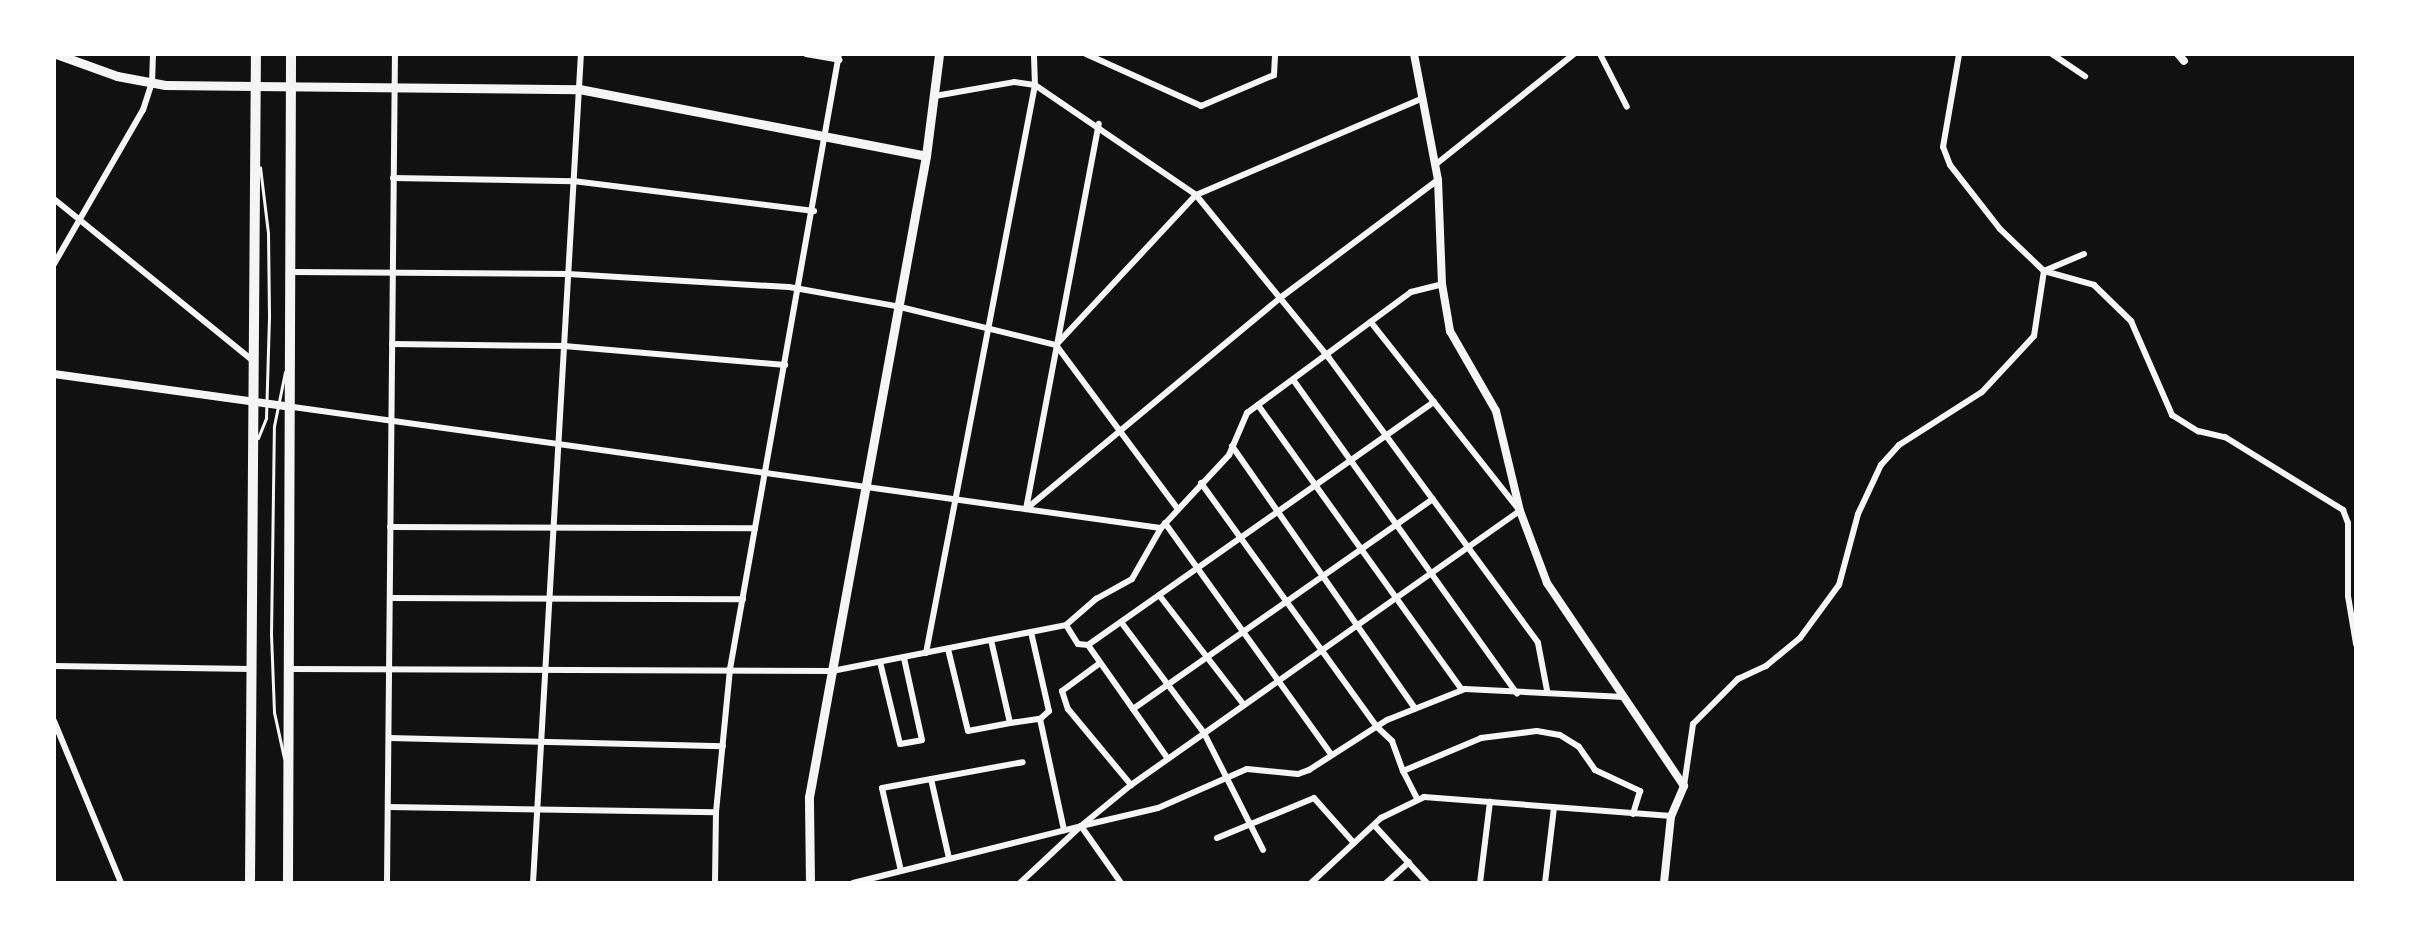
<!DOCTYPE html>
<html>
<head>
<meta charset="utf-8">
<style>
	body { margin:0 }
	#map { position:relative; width:2410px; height:937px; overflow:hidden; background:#111; font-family:"Nunito Sans",sans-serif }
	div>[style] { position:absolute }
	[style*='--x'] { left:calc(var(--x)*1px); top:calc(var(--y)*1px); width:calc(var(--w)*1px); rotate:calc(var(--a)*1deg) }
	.service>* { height:3px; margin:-1.5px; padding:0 1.5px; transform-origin:1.5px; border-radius:1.5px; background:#f5f5f5 }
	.minor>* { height:6px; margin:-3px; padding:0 3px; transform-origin:3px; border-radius:3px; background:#f5f5f5 }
	.tertiary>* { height:8px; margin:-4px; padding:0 4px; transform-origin:4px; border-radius:4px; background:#f5f5f5 }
	.secondary>* { height:9px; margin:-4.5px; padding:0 4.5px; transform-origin:4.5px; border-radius:4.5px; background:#f5f5f5 }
	.primary>* { height:10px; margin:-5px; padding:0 5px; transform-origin:5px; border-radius:5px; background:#f5f5f5 }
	span { translate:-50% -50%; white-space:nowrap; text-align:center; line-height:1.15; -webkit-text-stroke:8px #fff; paint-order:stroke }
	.frame { position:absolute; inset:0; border:56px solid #fff; pointer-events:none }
</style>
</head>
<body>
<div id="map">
	<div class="service">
		<i style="--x:258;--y:438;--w:22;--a:-68"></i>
		<i style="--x:266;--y:418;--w:103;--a:-88.3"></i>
		<i style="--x:269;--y:315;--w:82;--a:-90.7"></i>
		<i style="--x:268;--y:233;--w:66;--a:-96.9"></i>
		<i style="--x:284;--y:758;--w:47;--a:-102.3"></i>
		<i style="--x:274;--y:712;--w:77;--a:-92.2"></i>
		<i style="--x:271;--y:635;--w:209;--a:-89.2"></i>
		<i style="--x:274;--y:426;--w:55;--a:-78.5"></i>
	</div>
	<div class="minor">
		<i style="--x:806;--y:54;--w:34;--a:10"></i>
		<i style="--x:1086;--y:54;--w:126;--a:24.3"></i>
		<i style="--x:1201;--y:106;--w:79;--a:-23"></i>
		<i style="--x:1274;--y:75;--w:21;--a:-87"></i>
		<i style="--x:1600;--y:54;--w:59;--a:63"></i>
		<i style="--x:2052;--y:54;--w:40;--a:34"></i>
		<i style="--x:935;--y:96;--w:80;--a:-10"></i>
		<i style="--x:1014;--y:82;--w:21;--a:8"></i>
		<i style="--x:1035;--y:85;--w:195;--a:34.3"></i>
		<i style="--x:1196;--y:195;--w:210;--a:50.8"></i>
		<i style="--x:1329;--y:358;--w:353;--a:53.7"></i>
		<i style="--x:1538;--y:643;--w:48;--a:79.2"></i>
		<i style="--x:1435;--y:165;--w:178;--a:-38.6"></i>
		<i style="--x:393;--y:178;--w:180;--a:1"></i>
		<i style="--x:573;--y:181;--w:243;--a:7.1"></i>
		<i style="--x:54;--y:199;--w:257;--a:39.1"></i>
		<i style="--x:2084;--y:254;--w:43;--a:157"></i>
		<i style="--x:2044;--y:271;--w:52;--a:15.6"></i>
		<i style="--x:2094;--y:285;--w:52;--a:44.2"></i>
		<i style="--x:2131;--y:321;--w:103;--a:66.4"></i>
		<i style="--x:2172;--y:415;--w:31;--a:32"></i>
		<i style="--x:2198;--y:431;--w:28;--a:13"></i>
		<i style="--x:2225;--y:437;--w:139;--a:31.7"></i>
		<i style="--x:2343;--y:510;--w:14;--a:69"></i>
		<i style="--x:2348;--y:523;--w:73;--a:90"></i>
		<i style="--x:2348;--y:596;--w:49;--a:80.5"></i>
		<i style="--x:54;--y:264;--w:178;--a:-60"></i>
		<i style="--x:143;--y:110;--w:28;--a:-72"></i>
		<i style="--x:152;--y:83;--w:29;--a:-88"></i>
		<i style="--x:293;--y:272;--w:275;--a:0.4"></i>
		<i style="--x:568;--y:274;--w:221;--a:3.4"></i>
		<i style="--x:789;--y:287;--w:109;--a:10.1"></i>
		<i style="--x:896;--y:306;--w:165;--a:13.7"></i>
		<i style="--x:1056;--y:345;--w:204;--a:53.4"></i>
		<i style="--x:392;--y:344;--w:172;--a:0.7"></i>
		<i style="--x:564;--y:346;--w:222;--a:4.9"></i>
		<i style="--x:1056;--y:345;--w:205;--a:-47"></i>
		<i style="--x:1196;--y:195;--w:247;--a:-23.1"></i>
		<i style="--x:1294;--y:381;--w:384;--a:54.5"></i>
		<i style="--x:1258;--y:405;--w:350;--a:54.4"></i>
		<i style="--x:293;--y:407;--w:876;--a:7.94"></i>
		<i style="--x:1232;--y:446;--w:320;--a:55.1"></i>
		<i style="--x:1201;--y:483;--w:299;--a:54.2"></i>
		<i style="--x:1376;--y:726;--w:22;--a:43"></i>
		<i style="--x:1392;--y:741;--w:32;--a:70"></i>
		<i style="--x:1403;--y:771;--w:85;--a:-22.9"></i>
		<i style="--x:1481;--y:738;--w:56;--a:-7.1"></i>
		<i style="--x:1537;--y:731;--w:23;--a:10"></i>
		<i style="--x:1560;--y:735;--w:22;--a:32"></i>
		<i style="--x:1579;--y:747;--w:28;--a:55"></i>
		<i style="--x:1595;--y:770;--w:50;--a:25"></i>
		<i style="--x:1640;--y:791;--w:24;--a:107"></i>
		<i style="--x:1026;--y:509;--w:330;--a:-39.7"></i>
		<i style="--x:1280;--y:298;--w:197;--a:-36.8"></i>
		<i style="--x:1026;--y:509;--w:392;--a:-79.3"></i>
		<i style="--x:1165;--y:523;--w:284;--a:54.3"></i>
		<i style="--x:390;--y:527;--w:365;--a:0.2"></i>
		<i style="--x:1159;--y:595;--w:139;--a:52.3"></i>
		<i style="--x:390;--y:598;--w:353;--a:0.2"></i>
		<i style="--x:1121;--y:622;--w:139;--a:53.2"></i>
		<i style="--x:1204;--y:733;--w:131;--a:63.2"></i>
		<i style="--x:1066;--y:625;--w:22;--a:58"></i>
		<i style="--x:1078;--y:644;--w:10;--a:6"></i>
		<i style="--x:1031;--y:632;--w:81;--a:77.2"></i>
		<i style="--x:1049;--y:711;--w:12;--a:138"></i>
		<i style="--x:1040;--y:719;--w:114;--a:77.8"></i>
		<i style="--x:991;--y:640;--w:85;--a:77.1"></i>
		<i style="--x:1010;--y:723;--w:30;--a:-8"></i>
		<i style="--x:1088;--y:645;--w:423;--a:-35.1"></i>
		<i style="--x:1088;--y:645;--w:139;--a:54.9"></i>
		<i style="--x:948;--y:649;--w:84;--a:76.3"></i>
		<i style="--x:968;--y:731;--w:43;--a:-10.8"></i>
		<i style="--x:926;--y:653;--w:578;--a:-79.14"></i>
		<i style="--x:1035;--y:85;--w:31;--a:-92"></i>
		<i style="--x:880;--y:662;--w:84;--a:76.3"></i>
		<i style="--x:900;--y:744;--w:22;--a:-10"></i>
		<i style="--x:922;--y:740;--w:84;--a:-102.4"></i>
		<i style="--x:1100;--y:663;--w:47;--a:143.6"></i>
		<i style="--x:1062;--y:691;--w:19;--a:72"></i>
		<i style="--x:1068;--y:709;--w:99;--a:50.3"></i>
		<i style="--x:54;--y:666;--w:197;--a:0.9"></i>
		<i style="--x:290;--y:669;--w:542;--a:0.21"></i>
		<i style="--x:832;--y:671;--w:238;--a:-11.1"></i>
		<i style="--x:1066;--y:625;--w:40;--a:-41"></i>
		<i style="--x:1096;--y:599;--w:41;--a:-29.1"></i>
		<i style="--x:1132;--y:579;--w:59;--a:-60.4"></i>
		<i style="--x:1161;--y:528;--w:100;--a:-47"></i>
		<i style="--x:1229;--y:455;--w:46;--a:-66.8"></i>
		<i style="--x:1247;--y:413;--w:204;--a:-36.4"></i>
		<i style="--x:1411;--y:292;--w:32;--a:-14"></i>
		<i style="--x:1133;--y:709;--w:366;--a:-35"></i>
		<i style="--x:54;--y:721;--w:175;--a:67.5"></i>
		<i style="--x:389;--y:738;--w:334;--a:1.4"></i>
		<i style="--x:1403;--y:771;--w:31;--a:63"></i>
		<i style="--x:931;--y:779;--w:81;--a:77.2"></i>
		<i style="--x:1684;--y:786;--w:63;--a:-81.7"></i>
		<i style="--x:1693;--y:724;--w:64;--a:-45"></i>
		<i style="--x:1738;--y:679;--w:31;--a:-25"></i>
		<i style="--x:1766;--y:666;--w:44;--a:-39.5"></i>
		<i style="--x:1800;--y:638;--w:66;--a:-53.7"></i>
		<i style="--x:1839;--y:585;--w:73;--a:-75"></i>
		<i style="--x:1858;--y:514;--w:54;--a:-64.9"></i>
		<i style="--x:1881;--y:465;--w:27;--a:-48"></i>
		<i style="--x:1899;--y:445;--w:98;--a:-32.6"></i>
		<i style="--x:1982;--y:392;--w:76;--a:-47.1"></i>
		<i style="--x:2034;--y:336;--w:66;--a:-81.3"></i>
		<i style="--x:2044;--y:271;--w:61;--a:-136.3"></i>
		<i style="--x:2000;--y:229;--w:81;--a:-128"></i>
		<i style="--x:1950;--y:165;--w:19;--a:-111"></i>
		<i style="--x:1943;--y:147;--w:94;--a:-80.2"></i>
		<i style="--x:388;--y:807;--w:328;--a:0.9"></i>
		<i style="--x:1374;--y:825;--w:79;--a:47.6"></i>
		<i style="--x:1081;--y:826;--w:70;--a:54.9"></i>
		<i style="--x:1217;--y:838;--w:105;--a:-22.4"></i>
		<i style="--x:1314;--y:798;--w:60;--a:48.4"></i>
		<i style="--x:901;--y:871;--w:85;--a:-102.9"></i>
		<i style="--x:882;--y:788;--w:143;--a:-10.4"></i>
		<i style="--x:387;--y:883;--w:829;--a:-89.45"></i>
		<i style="--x:533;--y:883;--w:830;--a:-86.69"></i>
		<i style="--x:715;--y:883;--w:71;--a:-89.2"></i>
		<i style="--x:716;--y:812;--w:144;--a:-84.4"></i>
		<i style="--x:730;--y:669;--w:625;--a:-79.95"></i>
		<i style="--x:853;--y:883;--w:235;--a:-14"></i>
		<i style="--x:1081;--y:826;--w:65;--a:-39.4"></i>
		<i style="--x:1131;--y:785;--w:476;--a:-35.2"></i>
		<i style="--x:1520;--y:511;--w:241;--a:-128.3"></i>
		<i style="--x:1020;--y:883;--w:83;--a:-43.1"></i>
		<i style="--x:1081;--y:826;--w:79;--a:-13.2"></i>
		<i style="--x:1158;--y:808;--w:97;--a:-23.7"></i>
		<i style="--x:1247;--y:769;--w:51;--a:5.6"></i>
		<i style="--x:1298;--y:774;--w:12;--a:-20"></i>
		<i style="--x:1309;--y:770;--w:93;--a:-32.7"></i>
		<i style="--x:1387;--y:720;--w:84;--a:-21.7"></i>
		<i style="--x:1465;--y:689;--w:159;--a:2.9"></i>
		<i style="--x:1311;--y:883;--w:96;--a:-42.9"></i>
		<i style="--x:1381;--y:818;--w:48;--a:-26"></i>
		<i style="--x:1424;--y:797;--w:248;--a:4.4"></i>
		<i style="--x:1386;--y:883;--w:31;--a:-42"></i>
		<i style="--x:1480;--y:883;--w:82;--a:-83"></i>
		<i style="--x:1545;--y:883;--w:76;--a:-83.2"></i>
	</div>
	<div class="tertiary">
		<i style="--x:1414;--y:54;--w:128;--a:79.2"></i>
		<i style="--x:1438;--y:180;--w:104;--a:87.8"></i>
		<i style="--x:1442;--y:284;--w:48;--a:80.3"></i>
		<i style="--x:1450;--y:331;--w:92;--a:60.1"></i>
		<i style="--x:1496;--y:411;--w:103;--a:76.5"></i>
		<i style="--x:1520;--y:511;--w:77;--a:69.4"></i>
		<i style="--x:1547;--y:583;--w:245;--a:56"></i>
		<i style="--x:1684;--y:786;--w:33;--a:113"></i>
		<i style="--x:1671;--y:816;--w:67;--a:96"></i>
		<i style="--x:2178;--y:54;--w:9;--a:49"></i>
		<i style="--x:54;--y:374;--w:240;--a:7.9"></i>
	</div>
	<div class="secondary">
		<i style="--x:56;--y:54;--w:65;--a:19.8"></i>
		<i style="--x:117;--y:76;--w:49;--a:10.6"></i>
		<i style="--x:165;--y:85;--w:414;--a:0.6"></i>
		<i style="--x:579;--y:89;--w:353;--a:10.9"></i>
		<i style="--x:810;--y:883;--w:86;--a:-90.7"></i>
		<i style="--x:809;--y:797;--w:652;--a:-79.66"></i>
		<i style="--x:926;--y:156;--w:103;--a:-82.7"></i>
	</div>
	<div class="primary">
		<i style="--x:250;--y:883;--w:829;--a:-89.59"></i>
		<i style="--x:288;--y:883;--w:829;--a:-89.79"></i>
	</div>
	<div class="frame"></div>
</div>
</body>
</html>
